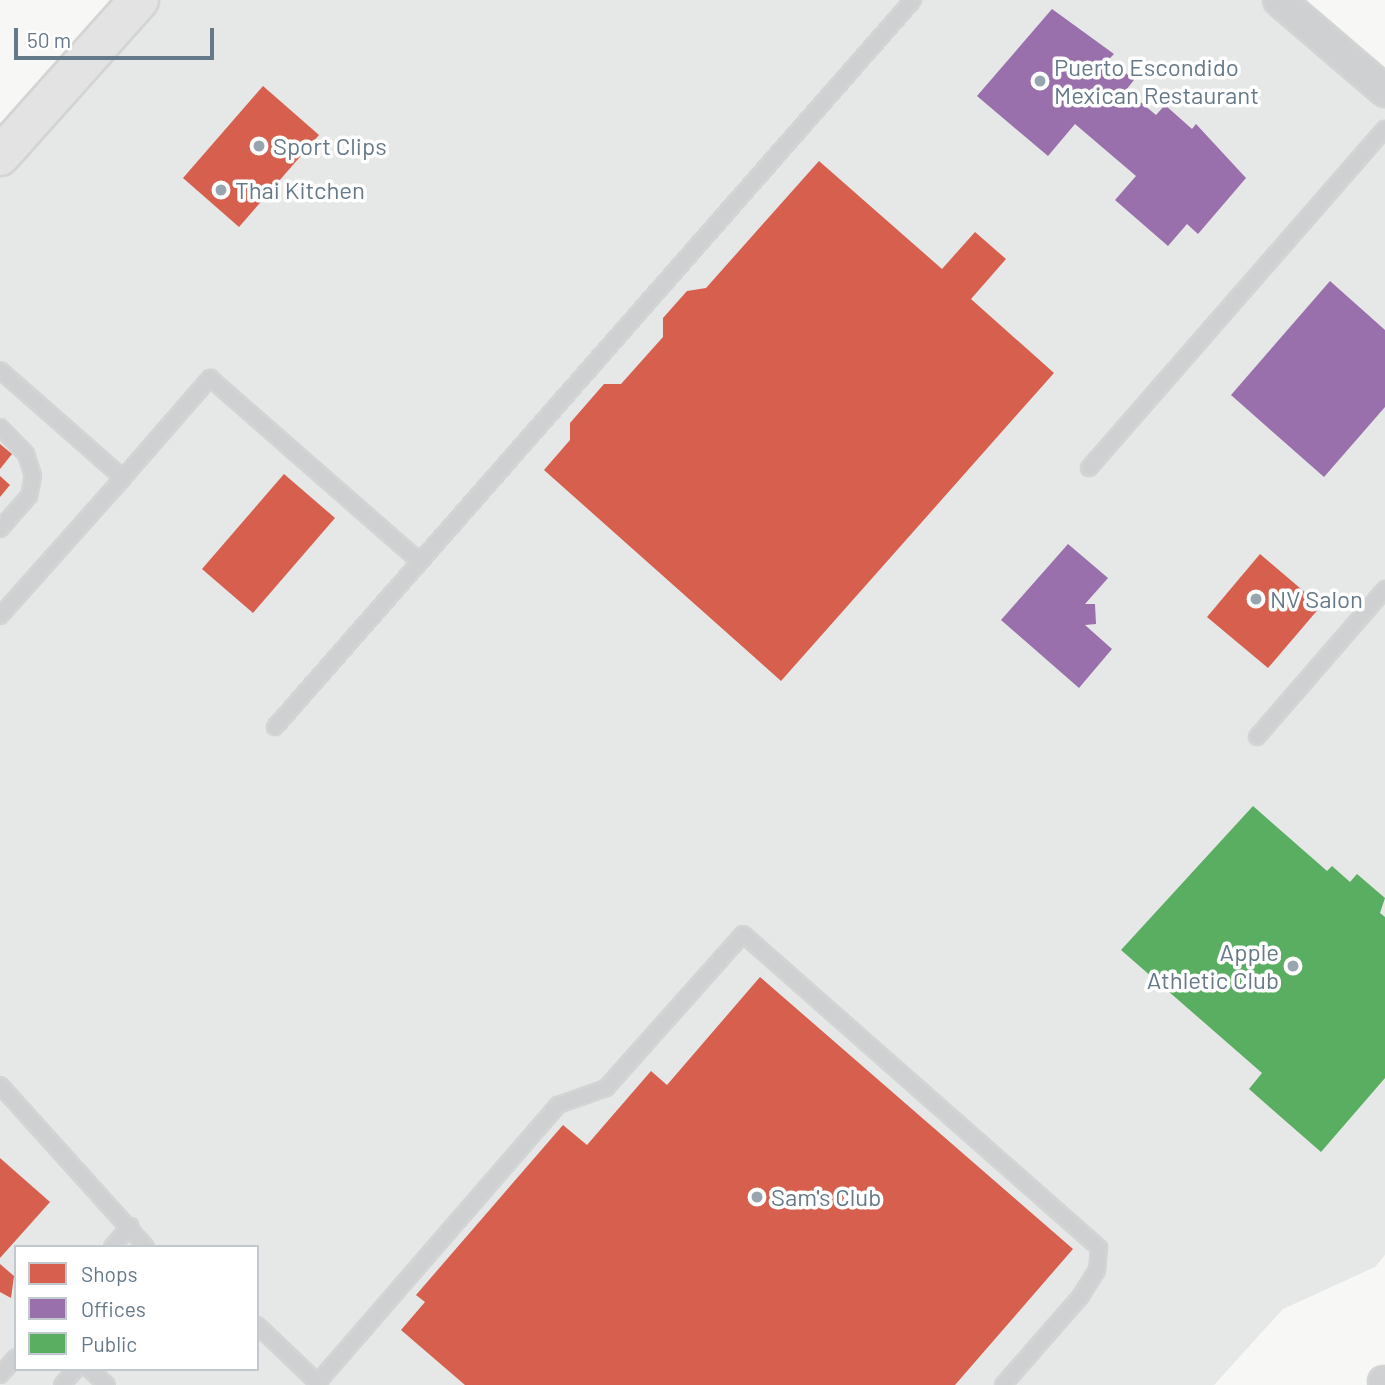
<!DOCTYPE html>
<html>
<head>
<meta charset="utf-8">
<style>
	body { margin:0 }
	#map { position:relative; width:1385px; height:1385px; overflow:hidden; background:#f7f7f6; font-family:Barlow,sans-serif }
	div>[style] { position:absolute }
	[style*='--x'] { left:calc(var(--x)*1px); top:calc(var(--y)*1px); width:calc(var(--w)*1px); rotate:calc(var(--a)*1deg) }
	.built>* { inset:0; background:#e6e7e7 }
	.shops>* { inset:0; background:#d6604d }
	.offices>* { inset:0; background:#9970ab }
	.public>* { inset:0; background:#5aae61 }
	.roads { filter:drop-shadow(2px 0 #d3d4d4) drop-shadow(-2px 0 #d3d4d4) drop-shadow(0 2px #d3d4d4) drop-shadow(0 -2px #d3d4d4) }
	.lane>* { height:14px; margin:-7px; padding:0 7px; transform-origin:7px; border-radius:7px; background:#cfd0d1 }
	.street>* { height:30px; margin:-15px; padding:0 15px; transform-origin:15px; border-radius:15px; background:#cfd0d1 }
	.primary>* { height:38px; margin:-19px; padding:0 19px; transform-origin:19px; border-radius:19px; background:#e2e3e2 }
	.dots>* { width:19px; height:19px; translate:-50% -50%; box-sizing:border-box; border:4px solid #fff; border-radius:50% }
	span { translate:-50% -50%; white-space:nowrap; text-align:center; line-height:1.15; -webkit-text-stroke:7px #fff; paint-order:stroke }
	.poi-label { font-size:24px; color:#657988 }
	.left { translate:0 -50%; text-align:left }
	.right { translate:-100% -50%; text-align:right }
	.legend { position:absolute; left:14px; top:1245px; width:245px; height:126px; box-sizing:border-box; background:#fff; border:2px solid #c1c9cf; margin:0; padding:9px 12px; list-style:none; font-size:21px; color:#657988 }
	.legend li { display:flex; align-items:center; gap:14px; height:35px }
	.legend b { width:35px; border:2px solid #c1c9cf }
	.scale { position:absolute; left:14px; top:28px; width:200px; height:32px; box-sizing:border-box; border:4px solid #657988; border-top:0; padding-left:9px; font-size:21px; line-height:24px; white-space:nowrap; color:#657988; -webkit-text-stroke:5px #fff; paint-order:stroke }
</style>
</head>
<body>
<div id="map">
	<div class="built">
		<i style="clip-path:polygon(evenodd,139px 0,1279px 0,1385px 91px,1385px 1255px,1375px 1267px,1283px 1309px,1214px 1385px,0 1385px,0 156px,139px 0,16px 1247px,257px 1247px,257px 1369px,16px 1369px,16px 1247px)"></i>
	</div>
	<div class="shops">
		<i style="clip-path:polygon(263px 86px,319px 135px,239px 227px,183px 178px)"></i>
		<i style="clip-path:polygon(819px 161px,942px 269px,975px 232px,1006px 259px,971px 299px,1054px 373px,781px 681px,544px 470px,570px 440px,570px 423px,604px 384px,621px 384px,663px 337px,663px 318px,687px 291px,706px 288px)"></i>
		<i style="clip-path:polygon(0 444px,12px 454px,0 469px)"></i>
		<i style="clip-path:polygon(284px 474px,335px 518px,253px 613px,202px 569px)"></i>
		<i style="clip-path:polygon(0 476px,10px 485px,0 497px)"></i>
		<i style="clip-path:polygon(1260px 554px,1321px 606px,1268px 668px,1207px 617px)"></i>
		<i style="clip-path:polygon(760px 977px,1073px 1249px,955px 1385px,465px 1385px,401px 1330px,425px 1302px,416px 1295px,563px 1125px,587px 1145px,651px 1071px,667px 1085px)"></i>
		<i style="clip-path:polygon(0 1158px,50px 1202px,0 1258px)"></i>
		<i style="clip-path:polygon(0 1264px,14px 1276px,11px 1298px,0 1292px)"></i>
	</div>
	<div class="offices">
		<i style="clip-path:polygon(1052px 9px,1114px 54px,1109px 59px,1134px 80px,1126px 90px,1156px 115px,1165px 105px,1192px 129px,1196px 124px,1246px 178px,1198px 234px,1187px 224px,1168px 246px,1115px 200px,1136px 176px,1075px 124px,1048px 156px,977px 96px)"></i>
		<i style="clip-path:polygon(1330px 281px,1385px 330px,1385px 407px,1324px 477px,1231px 395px)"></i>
		<i style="clip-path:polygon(1068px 544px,1108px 578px,1085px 604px,1095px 604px,1096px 624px,1085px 625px,1112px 649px,1079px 688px,1001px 620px)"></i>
	</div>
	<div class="public">
		<i style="clip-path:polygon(1253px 806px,1327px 871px,1332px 866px,1350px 882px,1357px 874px,1385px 898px,1380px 913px,1385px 917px,1385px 1078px,1321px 1152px,1249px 1089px,1262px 1073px,1121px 950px)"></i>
	</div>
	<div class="roads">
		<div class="lane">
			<i style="--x:0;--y:370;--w:164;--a:41.3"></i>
			<i style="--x:123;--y:478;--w:185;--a:131.7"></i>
			<i style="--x:0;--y:427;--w:37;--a:46"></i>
			<i style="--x:26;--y:454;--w:23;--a:72"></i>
			<i style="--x:33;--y:476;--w:20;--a:101"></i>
			<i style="--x:29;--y:496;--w:44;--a:131.3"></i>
			<i style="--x:1089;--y:468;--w:450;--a:-48.9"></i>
			<i style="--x:123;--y:478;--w:133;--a:-49"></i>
			<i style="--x:210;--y:378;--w:279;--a:41.2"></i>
			<i style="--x:275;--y:727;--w:967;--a:-48.73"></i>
			<i style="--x:1257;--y:737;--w:196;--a:-49.1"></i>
			<i style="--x:0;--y:1085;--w:218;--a:48"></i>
			<i style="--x:112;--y:1247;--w:28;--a:-49"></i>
			<i style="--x:257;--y:1325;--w:87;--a:43.6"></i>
			<i style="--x:89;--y:1369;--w:24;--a:42"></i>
			<i style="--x:0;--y:1375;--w:24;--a:-48"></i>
			<i style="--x:319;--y:1381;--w:365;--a:-49.1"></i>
			<i style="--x:558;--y:1105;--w:51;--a:-19.5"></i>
			<i style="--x:606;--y:1088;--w:206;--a:-48.3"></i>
			<i style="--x:743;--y:934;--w:475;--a:41.4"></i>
			<i style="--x:1099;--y:1248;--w:22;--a:95"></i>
			<i style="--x:1097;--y:1270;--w:31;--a:122"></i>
			<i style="--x:1081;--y:1296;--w:118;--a:131.2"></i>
			<i style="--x:62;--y:1385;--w:21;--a:-49"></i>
		</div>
		<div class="street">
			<i style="--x:1279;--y:0;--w:140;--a:40.6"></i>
			<i style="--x:1384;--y:1382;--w:1;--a:45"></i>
		</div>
		<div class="primary">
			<i style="--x:0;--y:156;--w:209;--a:-48.3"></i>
		</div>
	</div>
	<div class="dots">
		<i style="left:1040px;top:81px;background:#98a5ae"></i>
		<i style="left:259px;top:146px;background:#98a5ae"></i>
		<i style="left:221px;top:190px;background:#98a5ae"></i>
		<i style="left:1256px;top:599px;background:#98a5ae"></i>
		<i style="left:1293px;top:966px;background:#98a5ae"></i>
		<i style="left:757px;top:1197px;background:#98a5ae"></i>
	</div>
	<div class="poi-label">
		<span class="left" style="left:1054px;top:81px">Puerto Escondido<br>Mexican Restaurant</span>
		<span class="left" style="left:273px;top:146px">Sport Clips</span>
		<span class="left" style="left:235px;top:190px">Thai Kitchen</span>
		<span class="left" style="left:1270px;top:599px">NV Salon</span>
		<span class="right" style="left:1279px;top:966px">Apple<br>Athletic Club</span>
		<span class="left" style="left:771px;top:1197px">Sam's Club</span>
	</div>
	<ul class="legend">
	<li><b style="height:19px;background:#d6604d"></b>Shops</li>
	<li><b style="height:19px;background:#9970ab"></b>Offices</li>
	<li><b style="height:19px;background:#5aae61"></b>Public</li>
	</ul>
	<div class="scale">50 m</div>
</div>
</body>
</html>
